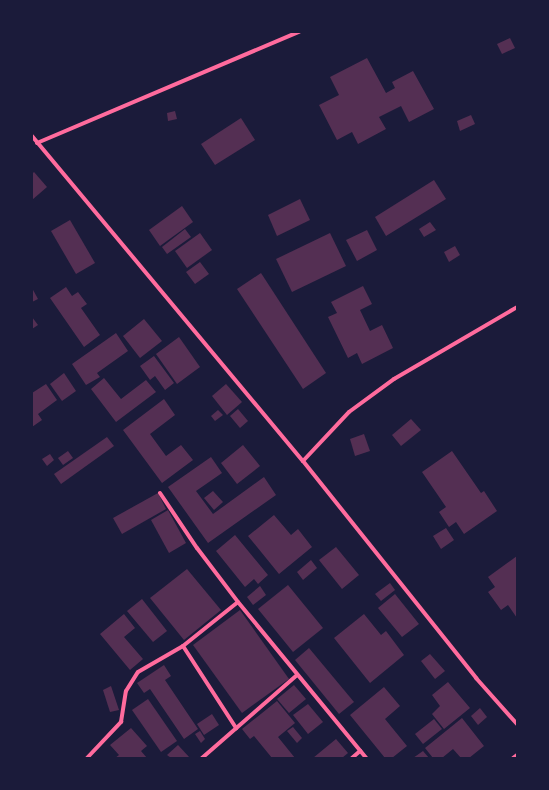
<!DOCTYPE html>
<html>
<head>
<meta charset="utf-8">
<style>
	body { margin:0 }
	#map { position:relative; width:549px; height:790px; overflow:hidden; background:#1b1b3a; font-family:"Fira Sans",sans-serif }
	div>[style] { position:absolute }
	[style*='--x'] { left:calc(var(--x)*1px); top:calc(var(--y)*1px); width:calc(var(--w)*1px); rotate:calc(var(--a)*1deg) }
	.building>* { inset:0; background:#542f53 }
	.minor>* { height:4px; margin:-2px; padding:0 2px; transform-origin:2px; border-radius:2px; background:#ff6b9d }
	span { translate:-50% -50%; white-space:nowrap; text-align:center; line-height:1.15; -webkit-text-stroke:4px #1b1b3a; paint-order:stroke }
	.frame { position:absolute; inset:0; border:33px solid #1b1b3a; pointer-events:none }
</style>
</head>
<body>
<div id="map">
	<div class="building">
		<i style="clip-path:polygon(510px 38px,515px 48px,502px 54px,497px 44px)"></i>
		<i style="clip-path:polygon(367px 58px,386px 93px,395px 88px,392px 82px,413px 71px,434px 109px,409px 122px,401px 106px,379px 117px,386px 129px,358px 144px,352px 132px,337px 140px,319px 105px,339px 95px,330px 77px)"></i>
		<i style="clip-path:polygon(175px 111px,177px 119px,168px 121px,167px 113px)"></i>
		<i style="clip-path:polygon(471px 115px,475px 124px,460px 131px,457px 121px)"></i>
		<i style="clip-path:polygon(241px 118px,255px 140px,215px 165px,201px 144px)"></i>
		<i style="clip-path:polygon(34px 172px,47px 187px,32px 200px,32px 174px)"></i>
		<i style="clip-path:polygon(434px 180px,446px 199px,386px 236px,375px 217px)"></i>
		<i style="clip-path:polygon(300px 199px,310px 220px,277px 236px,268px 215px)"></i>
		<i style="clip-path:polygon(182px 206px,193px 222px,160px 246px,149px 230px)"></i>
		<i style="clip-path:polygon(70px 220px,95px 263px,76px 274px,51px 231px)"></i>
		<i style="clip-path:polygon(430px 222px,436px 230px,424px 237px,419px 229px)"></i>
		<i style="clip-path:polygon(185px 229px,191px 237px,167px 254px,162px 247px)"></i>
		<i style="clip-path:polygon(367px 230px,377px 250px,357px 261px,346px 240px)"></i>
		<i style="clip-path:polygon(200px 233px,212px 250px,187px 268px,175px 251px)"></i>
		<i style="clip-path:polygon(330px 233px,346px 266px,292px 292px,276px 259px)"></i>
		<i style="clip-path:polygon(455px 246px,460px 255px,449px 262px,444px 252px)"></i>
		<i style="clip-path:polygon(200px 262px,209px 274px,195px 284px,186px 272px)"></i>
		<i style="clip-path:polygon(261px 273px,326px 373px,303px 389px,237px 289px)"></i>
		<i style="clip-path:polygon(363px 286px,372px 304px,360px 310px,370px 331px,382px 325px,393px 348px,362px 364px,357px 353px,348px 358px,328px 317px,337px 313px,331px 302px)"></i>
		<i style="clip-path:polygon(66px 287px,72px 296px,78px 292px,87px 304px,81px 308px,100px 335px,84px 347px,50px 298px)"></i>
		<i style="clip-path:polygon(32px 288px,38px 299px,32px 302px)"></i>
		<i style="clip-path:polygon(32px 317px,38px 325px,32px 329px)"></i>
		<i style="clip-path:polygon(144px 319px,162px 341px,140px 358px,123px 336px)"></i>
		<i style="clip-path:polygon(116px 333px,128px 351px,97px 373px,100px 377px,86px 385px,72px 364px)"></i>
		<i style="clip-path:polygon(179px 337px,200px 367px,177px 384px,156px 354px)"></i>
		<i style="clip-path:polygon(154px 356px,174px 383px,165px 390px,155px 376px,150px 380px,140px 366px)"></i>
		<i style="clip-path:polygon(64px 373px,76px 391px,62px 401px,50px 384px)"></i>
		<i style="clip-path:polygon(104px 378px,121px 399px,146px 380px,156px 392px,116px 422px,91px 389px)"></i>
		<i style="clip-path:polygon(46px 384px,57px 400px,38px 414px,42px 420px,32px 427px,32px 393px)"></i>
		<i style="clip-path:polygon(226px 384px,242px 402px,227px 415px,212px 396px)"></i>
		<i style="clip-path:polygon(164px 399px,175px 415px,150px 434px,166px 456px,181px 445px,193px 460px,162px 483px,123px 430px)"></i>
		<i style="clip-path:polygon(238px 409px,248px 421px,240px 428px,230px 416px)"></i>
		<i style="clip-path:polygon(218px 410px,223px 415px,215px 421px,211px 416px)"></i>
		<i style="clip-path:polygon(411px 419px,421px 430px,401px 446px,392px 435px)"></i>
		<i style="clip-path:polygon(364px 434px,370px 451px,355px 456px,350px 439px)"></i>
		<i style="clip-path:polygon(107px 437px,114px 446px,61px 484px,54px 474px)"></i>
		<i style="clip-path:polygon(243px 445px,260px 466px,237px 484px,221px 463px)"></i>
		<i style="clip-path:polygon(68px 451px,73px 458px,63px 465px,58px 458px)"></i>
		<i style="clip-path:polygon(452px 451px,481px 493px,484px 491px,497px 511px,464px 534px,456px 522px,449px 527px,439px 512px,446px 507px,422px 472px)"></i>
		<i style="clip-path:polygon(50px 454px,54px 460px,47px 466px,42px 459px)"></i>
		<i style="clip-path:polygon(211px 457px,222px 473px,196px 491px,213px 514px,264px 477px,276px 495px,208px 543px,168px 487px)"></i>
		<i style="clip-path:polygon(213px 491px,223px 502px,214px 510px,204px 498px)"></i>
		<i style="clip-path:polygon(158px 493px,166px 509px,122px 534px,113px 518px)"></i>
		<i style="clip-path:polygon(168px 510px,186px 543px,169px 553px,151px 520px)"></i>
		<i style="clip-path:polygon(274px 515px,291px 535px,298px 529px,312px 547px,279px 574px,248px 536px)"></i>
		<i style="clip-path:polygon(446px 528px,454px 540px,441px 549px,433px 536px)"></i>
		<i style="clip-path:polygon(235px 535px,268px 575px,258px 584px,254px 579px,245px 587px,216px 551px)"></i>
		<i style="clip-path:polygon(336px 547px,359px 575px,342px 589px,319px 560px)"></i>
		<i style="clip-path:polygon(517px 556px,517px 618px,508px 605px,501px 610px,488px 592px,495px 587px,488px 577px)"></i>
		<i style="clip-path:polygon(311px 560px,317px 568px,303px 580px,297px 572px)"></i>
		<i style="clip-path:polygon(187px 569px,221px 610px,184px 640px,150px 598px)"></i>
		<i style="clip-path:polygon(390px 583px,395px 590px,381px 601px,375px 594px)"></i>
		<i style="clip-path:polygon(288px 585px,323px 628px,293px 652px,258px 609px)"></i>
		<i style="clip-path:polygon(260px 586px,266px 595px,253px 605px,247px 597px)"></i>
		<i style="clip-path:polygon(395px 594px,419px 624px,402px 637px,378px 608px)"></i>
		<i style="clip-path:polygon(142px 599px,167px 631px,153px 642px,127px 611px)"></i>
		<i style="clip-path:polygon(240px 610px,289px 679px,242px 713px,193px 645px)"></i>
		<i style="clip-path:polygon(124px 614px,135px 628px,124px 637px,143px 659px,130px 670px,100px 634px)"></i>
		<i style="clip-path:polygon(364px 614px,381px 635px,386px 631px,404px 655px,370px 683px,334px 638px)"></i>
		<i style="clip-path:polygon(309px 648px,354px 702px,339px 714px,295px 660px)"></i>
		<i style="clip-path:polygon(430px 654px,445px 671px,435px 679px,421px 661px)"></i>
		<i style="clip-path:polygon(164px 665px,171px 676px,165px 680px,198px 729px,184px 739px,150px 689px,144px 693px,137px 683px)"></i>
		<i style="clip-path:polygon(448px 682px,470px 708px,444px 729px,432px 714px,440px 706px,432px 695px)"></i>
		<i style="clip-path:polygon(294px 685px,306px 699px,289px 713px,277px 699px)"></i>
		<i style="clip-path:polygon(111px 686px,119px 710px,110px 712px,103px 690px)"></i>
		<i style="clip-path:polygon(384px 687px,400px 706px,385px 719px,407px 746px,392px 758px,385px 758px,350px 715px)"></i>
		<i style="clip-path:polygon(148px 699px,177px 741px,161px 752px,132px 710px)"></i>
		<i style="clip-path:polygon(277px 701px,295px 723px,278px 737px,295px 758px,272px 758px,254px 736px,250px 739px,242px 729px)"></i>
		<i style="clip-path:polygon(308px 704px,323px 722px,308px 734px,293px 715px)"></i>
		<i style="clip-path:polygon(480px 708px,487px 717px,478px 725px,471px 716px)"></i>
		<i style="clip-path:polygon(212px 714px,219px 725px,204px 735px,197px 724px)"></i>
		<i style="clip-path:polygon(462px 718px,484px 746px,469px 758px,461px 758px,453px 749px,442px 758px,433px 758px,425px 748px)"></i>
		<i style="clip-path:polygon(434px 719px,442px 729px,423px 744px,415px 734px)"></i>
		<i style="clip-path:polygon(293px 727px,302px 738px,297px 743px,287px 731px)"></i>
		<i style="clip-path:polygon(131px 728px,147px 746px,141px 751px,147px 758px,115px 758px,119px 755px,110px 745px)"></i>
		<i style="clip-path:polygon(200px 731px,205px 739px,201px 743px,195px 734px)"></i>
		<i style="clip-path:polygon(336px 739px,348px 753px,342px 758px,313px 758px)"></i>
		<i style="clip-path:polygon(178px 745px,190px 758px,171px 758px,167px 755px)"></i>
		<i style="clip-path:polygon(423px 751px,429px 758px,413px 758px)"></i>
	</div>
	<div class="minor">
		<i style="--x:32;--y:136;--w:423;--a:50.2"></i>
		<i style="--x:303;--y:461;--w:278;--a:51.4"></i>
		<i style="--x:476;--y:678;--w:62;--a:48.3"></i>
		<i style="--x:37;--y:143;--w:285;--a:-23"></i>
		<i style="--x:303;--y:461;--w:67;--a:-46.8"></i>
		<i style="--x:349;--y:412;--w:56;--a:-36.3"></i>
		<i style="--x:394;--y:379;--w:143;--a:-30.3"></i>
		<i style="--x:160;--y:493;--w:66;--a:56.1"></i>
		<i style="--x:197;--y:548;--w:68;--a:52.8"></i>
		<i style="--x:238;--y:602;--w:202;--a:50.6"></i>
		<i style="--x:183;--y:646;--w:98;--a:57.1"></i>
		<i style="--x:87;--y:758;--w:50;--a:-46.6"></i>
		<i style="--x:121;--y:722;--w:31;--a:-81"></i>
		<i style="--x:126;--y:691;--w:22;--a:-58"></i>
		<i style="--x:138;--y:672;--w:52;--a:-30"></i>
		<i style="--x:183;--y:646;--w:70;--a:-38.7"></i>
		<i style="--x:202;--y:758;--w:125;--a:-41.1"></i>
		<i style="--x:352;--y:758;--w:11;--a:-41"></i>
		<i style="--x:513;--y:758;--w:5;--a:-37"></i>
	</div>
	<div class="frame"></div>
</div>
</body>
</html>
